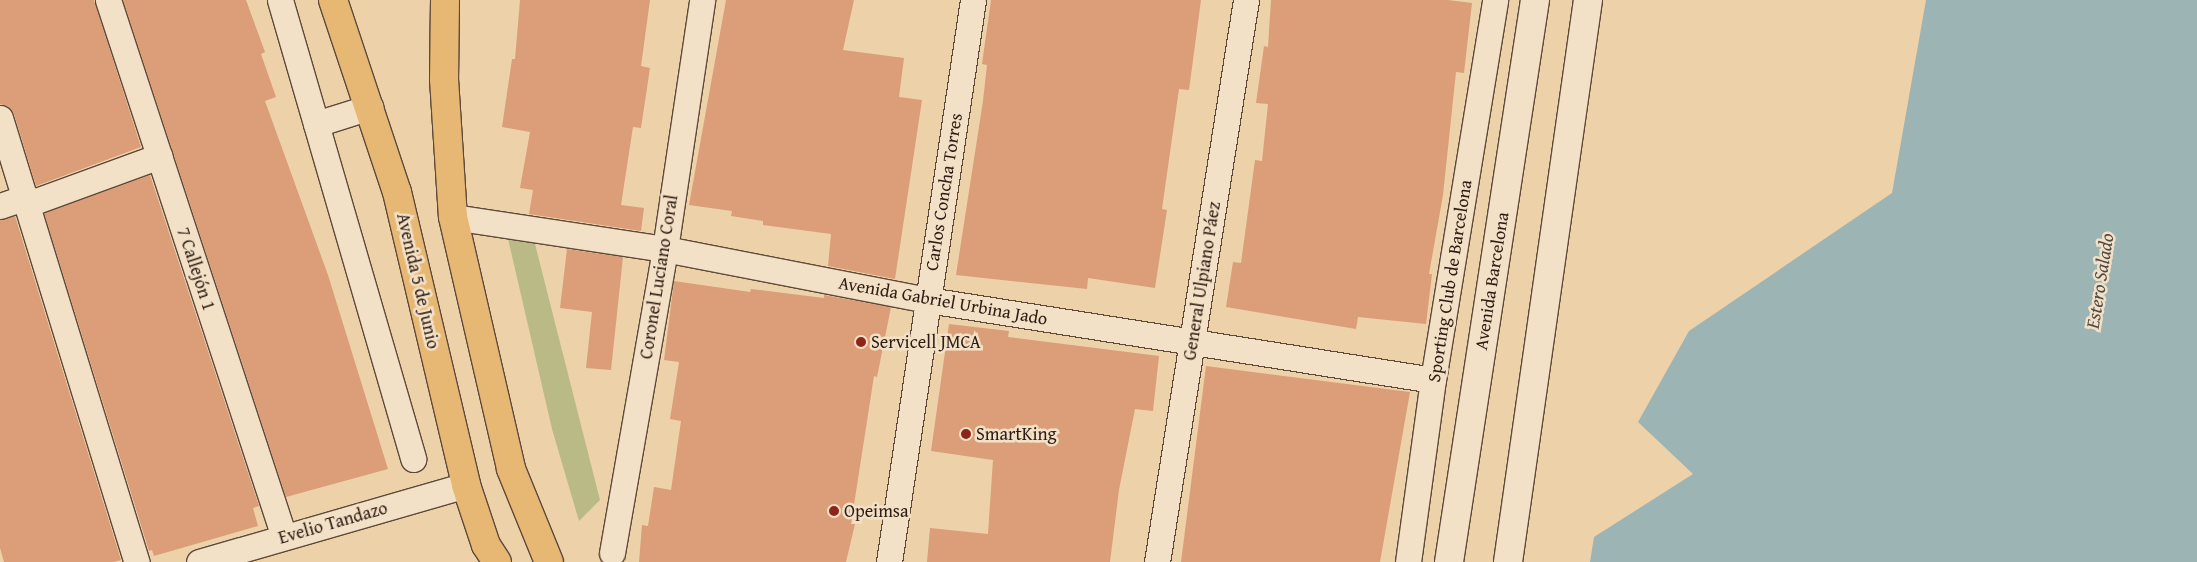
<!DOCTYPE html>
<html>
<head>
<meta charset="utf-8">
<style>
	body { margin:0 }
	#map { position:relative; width:2197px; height:562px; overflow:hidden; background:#ecd1a9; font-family:"Gentium Book Plus",serif }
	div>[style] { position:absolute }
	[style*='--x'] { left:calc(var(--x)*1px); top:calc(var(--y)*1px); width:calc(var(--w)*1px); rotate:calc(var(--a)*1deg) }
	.green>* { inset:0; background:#baba86 }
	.water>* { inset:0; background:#9db4b4 }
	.building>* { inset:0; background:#db9e79 }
	.roads { filter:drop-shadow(1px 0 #5e4939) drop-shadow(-1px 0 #5e4939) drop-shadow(0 1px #5e4939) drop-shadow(0 -1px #5e4939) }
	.minor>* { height:25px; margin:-12.5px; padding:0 12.5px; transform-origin:12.5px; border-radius:12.5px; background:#f3e1c7 }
	.secondary>* { height:28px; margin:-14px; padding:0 14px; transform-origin:14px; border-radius:14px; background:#f3e1c7 }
	.primary>* { height:28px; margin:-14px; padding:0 14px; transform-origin:14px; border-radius:14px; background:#e6b874 }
	.dots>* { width:14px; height:14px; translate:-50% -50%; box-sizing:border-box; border:2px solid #f3e1c7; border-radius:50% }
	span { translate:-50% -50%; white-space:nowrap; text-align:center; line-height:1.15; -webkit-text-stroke:5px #f3e1c7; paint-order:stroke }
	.street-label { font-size:18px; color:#2e1c14 }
	.poi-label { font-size:18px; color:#2e1c14 }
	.left { translate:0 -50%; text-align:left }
	.water-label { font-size:19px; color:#4f4a44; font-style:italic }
</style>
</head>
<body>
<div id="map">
	<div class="green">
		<i style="clip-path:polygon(506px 230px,535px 244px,600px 500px,579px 521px,552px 429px)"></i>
	</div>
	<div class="water">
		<i style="clip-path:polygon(1926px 0,2197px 0,2197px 562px,1590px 562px,1594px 537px,1693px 474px,1638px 422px,1689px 331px,1892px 193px)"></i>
	</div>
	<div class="building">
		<i style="clip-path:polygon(0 0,94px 0,141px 147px,36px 186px,14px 114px,9px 107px,0 104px)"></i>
		<i style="clip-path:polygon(123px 0,246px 0,265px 52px,261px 54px,276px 97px,265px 101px,328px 275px,388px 469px,286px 497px)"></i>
		<i style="clip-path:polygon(520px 0,650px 0,641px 66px,650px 68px,641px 128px,633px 127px,621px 205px,644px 208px,641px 231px,529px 214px,533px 190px,520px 188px,530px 132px,502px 127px,512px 59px,515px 59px)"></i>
		<i style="clip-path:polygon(726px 0,854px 0,843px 50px,904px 58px,899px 97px,922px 100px,895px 279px,828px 266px,831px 234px,763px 225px,763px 221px,731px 216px,732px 211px,689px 205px)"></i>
		<i style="clip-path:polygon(991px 0,1201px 0,1189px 90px,1179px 89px,1162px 209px,1167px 210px,1155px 288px,1088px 278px,1087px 289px,956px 275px,983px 101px,987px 65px,982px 64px)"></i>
		<i style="clip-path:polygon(1271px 0,1448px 0,1472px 3px,1464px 73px,1456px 72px,1443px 195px,1429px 274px,1432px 274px,1426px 324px,1358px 317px,1356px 329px,1226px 307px,1233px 262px,1241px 263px,1255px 160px,1262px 161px,1268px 104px,1256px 103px,1264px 46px,1268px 47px)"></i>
		<i style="clip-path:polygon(150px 175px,259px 506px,253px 508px,258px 526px,154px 556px,152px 550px,149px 551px,44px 213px)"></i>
		<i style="clip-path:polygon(15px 216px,121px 560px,114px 562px,4px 562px,0 548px,0 220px)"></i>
		<i style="clip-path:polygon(567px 249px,623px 257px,611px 370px,586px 368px,592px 312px,560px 308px)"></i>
		<i style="clip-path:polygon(674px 281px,750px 292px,751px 289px,824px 298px,824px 295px,891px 307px,877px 377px,874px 376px,851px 524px,855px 524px,846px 562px,639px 562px,642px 525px,648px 526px,654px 487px,671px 490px,681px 421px,670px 419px,679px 362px,664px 360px)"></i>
		<i style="clip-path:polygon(949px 324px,1009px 331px,1008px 337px,1159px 356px,1153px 411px,1135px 409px,1119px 490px,1110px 562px,927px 562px,930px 528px,988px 534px,993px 460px,931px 451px)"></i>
		<i style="clip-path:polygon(1206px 366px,1410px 392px,1380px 562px,1181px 562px)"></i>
	</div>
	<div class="roads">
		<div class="minor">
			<i style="--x:108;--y:0;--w:565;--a:71.85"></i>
			<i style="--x:280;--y:0;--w:478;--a:73.8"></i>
			<i style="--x:0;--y:118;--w:465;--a:72.9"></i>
			<i style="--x:316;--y:124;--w:57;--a:-17.5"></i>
			<i style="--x:28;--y:204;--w:140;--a:-20.1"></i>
			<i style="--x:0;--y:206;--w:28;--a:-19"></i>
			<i style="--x:453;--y:217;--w:214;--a:8.6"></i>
			<i style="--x:665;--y:249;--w:268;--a:11"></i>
			<i style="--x:928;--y:300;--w:511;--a:9"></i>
			<i style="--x:612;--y:553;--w:309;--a:-80.1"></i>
			<i style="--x:665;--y:249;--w:252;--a:-81.5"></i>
			<i style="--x:199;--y:562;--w:278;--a:-16.1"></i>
			<i style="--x:889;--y:562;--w:568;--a:-81.5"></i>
			<i style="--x:1157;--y:562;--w:569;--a:-81"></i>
			<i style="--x:1408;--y:562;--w:184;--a:-82.2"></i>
			<i style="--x:1433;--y:380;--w:385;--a:-80.7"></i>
		</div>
		<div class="secondary">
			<i style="--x:1449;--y:562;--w:569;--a:-81.3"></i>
			<i style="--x:1508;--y:562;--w:568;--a:-81.9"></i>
		</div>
		<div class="primary">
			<i style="--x:333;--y:0;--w:202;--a:71.6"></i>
			<i style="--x:397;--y:192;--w:301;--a:76.7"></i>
			<i style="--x:466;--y:485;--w:63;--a:71.6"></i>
			<i style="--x:486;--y:545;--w:20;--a:57"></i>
			<i style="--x:445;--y:0;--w:79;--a:90.7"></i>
			<i style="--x:444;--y:79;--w:138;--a:86.3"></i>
			<i style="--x:453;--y:217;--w:259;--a:77"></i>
			<i style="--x:511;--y:469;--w:100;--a:67.8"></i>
		</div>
	</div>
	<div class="dots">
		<i style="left:861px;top:342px;background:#8f2418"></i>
		<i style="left:966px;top:434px;background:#8f2418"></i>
		<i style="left:834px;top:511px;background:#8f2418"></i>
	</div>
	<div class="street-label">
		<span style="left:944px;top:192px;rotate:-81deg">Carlos Concha Torres</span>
		<span style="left:196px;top:269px;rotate:72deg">7 Callejón 1</span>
		<span style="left:659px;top:277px;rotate:-81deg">Coronel Luciano Coral</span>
		<span style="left:418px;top:281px;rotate:77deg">Avenida 5 de Junio</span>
		<span style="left:1202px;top:281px;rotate:-81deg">General Ulpiano Páez</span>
		<span style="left:1450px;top:281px;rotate:-81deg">Sporting Club de Barcelona</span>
		<span style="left:1492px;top:281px;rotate:-81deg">Avenida Barcelona</span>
		<span style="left:943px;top:301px;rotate:10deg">Avenida Gabriel Urbina Jado</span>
		<span style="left:333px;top:523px;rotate:-16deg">Evelio Tandazo</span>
	</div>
	<div class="poi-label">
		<span class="left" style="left:871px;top:342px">Servicell JMCA</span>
		<span class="left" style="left:976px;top:434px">SmartKing</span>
		<span class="left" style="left:844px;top:511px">Opeimsa</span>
	</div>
	<div class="water-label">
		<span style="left:2100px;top:281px;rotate:-81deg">Estero Salado</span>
	</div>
</div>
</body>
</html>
